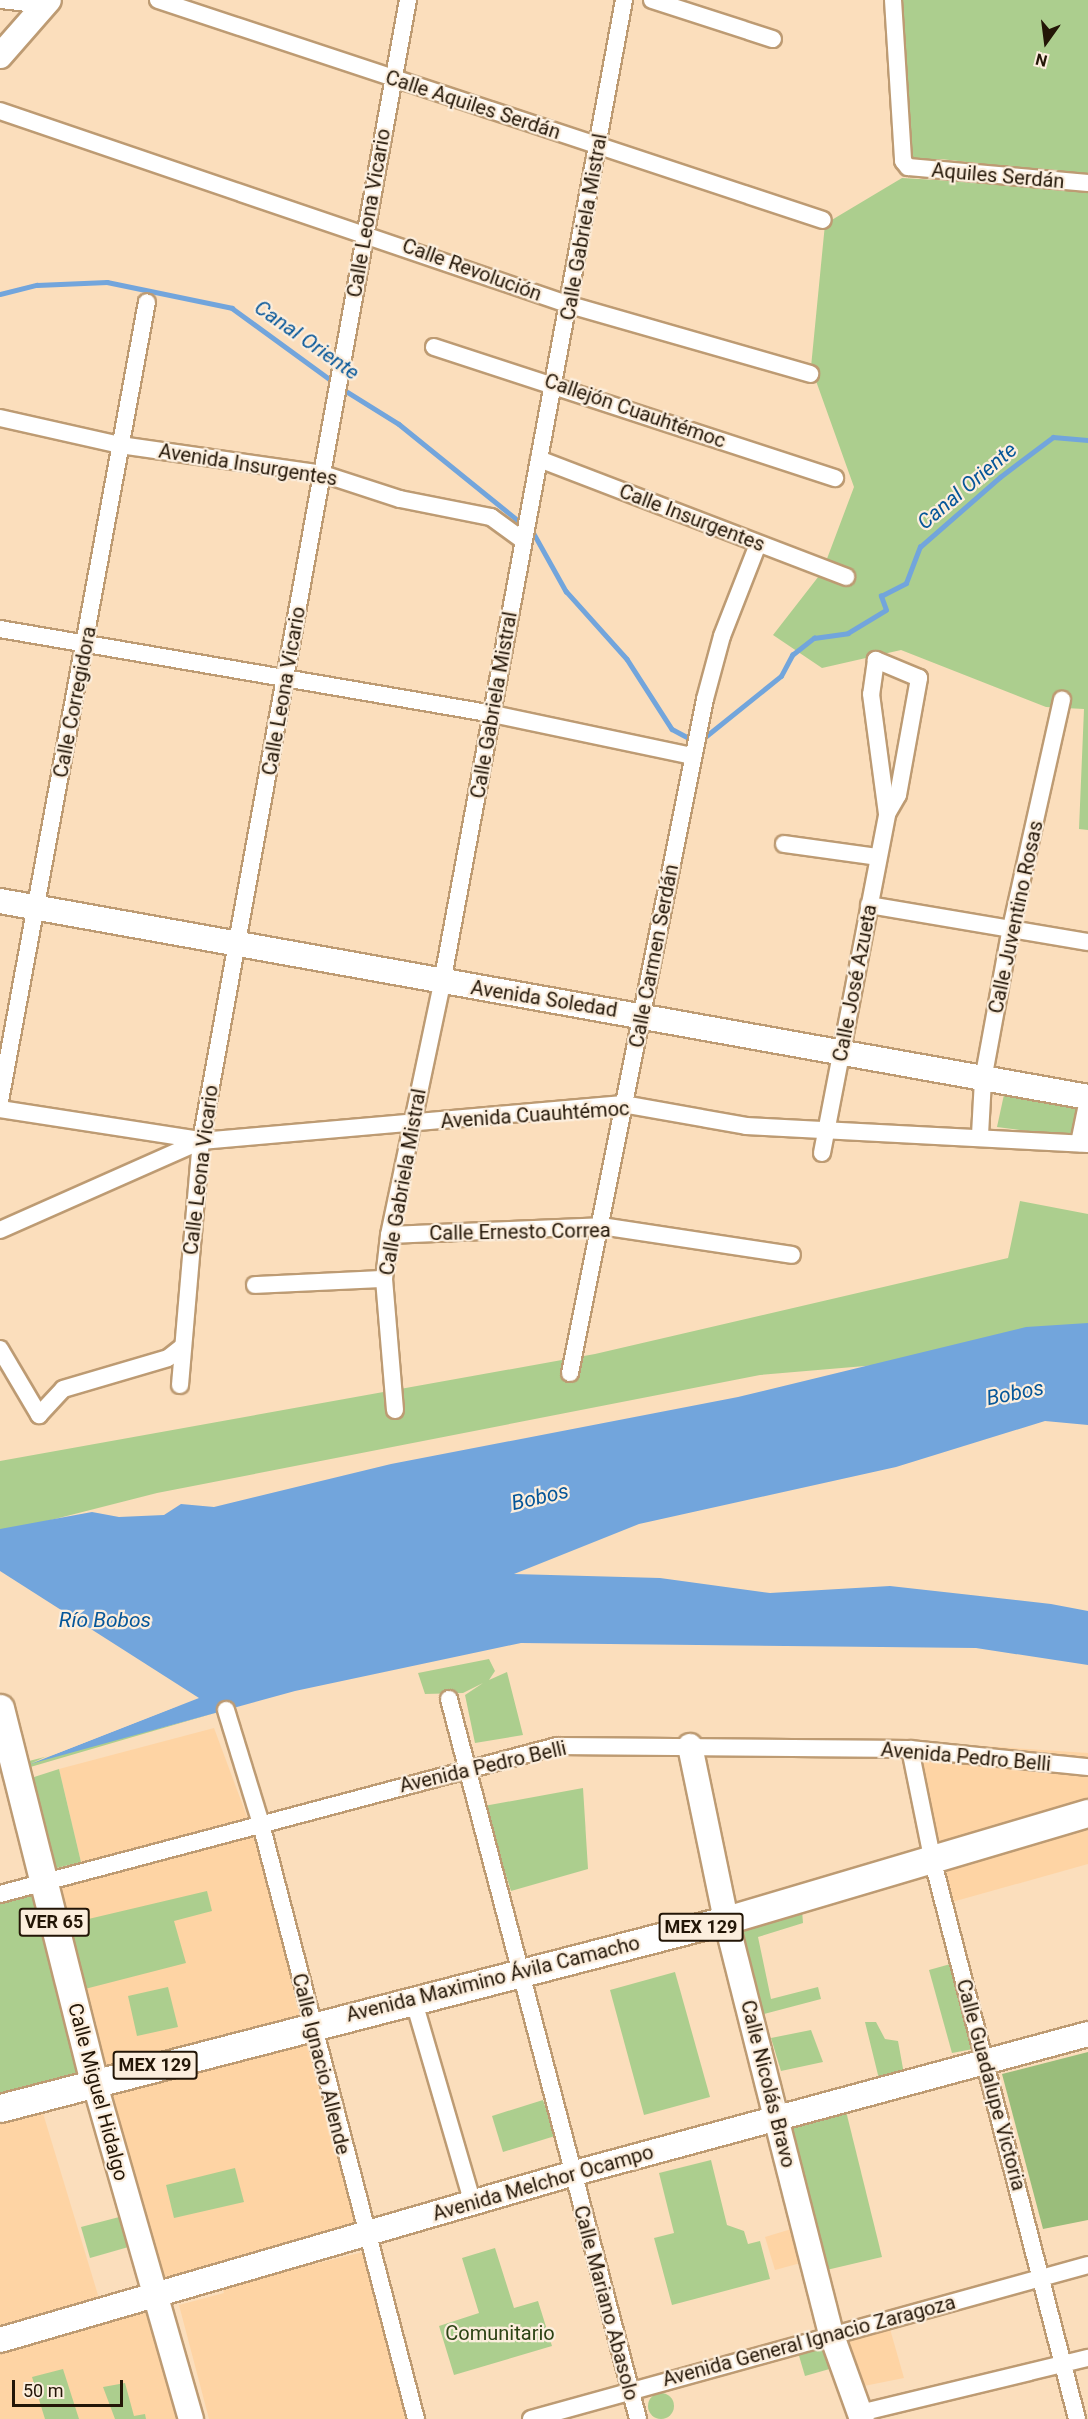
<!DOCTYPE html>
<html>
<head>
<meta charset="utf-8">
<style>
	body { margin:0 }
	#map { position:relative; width:1088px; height:2419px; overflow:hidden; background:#fbdebc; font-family:Roboto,sans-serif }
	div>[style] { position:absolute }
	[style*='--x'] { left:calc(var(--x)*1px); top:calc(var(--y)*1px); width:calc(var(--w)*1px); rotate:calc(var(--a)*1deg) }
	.built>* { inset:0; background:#fed4a4 }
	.green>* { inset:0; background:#acce8e }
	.round { border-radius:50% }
	.forest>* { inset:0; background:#9abd7b }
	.water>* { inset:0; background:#72a5dc }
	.pier>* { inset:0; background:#fbdebc }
	.stream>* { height:4.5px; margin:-2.25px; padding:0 2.25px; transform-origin:2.25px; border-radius:2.25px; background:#72a5dc }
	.roads { filter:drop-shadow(2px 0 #bd9b73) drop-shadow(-2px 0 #bd9b73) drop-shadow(0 2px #bd9b73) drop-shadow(0 -2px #bd9b73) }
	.street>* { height:16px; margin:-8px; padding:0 8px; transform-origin:8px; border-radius:8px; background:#fff }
	.secondary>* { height:24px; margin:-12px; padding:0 12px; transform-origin:12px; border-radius:12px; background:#fff }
	.primary>* { height:27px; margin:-13.5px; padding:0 13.5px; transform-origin:13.5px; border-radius:13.5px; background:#fff }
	span { translate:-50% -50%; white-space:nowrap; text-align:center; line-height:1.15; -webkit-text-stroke:4.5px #fceedd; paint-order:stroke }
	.shield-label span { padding:2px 4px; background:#fceedd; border:2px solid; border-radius:4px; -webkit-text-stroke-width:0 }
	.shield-label { font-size:18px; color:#231607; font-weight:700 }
	.street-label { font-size:20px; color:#231607 }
	.park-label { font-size:20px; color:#2c4314 }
	.water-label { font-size:21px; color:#055699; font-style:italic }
	.north { position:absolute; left:1016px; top:12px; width:60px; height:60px; -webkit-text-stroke:4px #fceedd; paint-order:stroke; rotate:194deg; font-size:16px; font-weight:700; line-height:24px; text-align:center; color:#231607 }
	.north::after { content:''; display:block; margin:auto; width:21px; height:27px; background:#231607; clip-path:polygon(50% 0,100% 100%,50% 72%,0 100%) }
	.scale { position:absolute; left:12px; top:2380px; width:111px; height:27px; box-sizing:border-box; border:3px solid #231607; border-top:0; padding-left:8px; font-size:18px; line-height:21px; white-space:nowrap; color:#231607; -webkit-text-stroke:4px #fceedd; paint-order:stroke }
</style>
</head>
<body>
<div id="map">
	<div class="built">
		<i style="clip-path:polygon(214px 1728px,249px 1822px,81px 1862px,59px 1769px)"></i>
		<i style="clip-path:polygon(909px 1741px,1088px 1753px,1088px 1810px,936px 1857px)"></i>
		<i style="clip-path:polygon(1088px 1817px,1088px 1864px,945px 1904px,936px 1864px)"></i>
		<i style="clip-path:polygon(256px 1828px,305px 2020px,98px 2074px,49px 1883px)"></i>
		<i style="clip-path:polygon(306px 2032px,358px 2231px,157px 2287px,101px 2082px)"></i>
		<i style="clip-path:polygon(39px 2100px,101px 2305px,0 2335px,0 2110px)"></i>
		<i style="clip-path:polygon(798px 2227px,808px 2261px,775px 2270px,765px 2237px)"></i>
		<i style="clip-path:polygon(363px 2252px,410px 2419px,209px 2419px,179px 2305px,224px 2293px,222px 2287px)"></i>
		<i style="clip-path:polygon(149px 2301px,185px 2419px,0 2419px,0 2345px)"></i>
		<i style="clip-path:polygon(888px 2322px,904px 2378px,854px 2388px,837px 2334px)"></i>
	</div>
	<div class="green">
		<i style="clip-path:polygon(897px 0,1088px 0,1088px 176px,941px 159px,906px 169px)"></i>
		<i style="clip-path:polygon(902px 178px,1088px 189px,1088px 830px,1079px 829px,1084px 709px,1046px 707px,901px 650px,822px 668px,773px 635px,822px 572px,854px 487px,811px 367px,825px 224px)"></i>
		<i style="clip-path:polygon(1005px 1090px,1079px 1102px,1075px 1137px,997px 1127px)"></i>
		<i style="clip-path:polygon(1020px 1201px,1088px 1214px,1088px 1347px,760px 1375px,157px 1493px,0 1533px,0 1461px,595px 1354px,1008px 1258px)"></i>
		<i style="clip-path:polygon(489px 1659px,495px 1671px,489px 1680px,507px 1672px,523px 1735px,475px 1743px,465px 1695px,483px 1683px,463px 1693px,425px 1694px,418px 1673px)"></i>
		<i style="clip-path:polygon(225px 1710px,27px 1768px,25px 1762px,171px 1725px)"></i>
		<i style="clip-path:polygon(59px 1769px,81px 1862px,53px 1869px,28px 1779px)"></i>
		<i style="clip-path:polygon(583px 1788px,588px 1869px,511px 1891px,484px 1806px)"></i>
		<i style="clip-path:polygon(37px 1886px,91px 2079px,0 2105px,0 1896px)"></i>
		<i style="clip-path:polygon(207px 1891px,212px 1911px,174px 1921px,186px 1963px,81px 1990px,63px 1925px)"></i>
		<i style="clip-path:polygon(802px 1910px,803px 1923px,758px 1937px,771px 1999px,818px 1987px,821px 1999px,764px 2014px,743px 1930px)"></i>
		<i style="clip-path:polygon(954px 1963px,973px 2049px,952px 2053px,929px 1970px)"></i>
		<i style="clip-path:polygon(675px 1972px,710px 2097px,644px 2115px,610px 1990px)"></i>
		<i style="clip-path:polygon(168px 1987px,178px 2027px,137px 2036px,128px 1996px)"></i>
		<i style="clip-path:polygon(865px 2022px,876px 2022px,885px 2039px,898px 2041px,904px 2074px,879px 2079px)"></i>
		<i style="clip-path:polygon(811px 2030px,823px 2062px,781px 2071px,771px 2038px)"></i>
		<i style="clip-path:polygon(543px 2100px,555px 2136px,503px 2152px,492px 2116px)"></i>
		<i style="clip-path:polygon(845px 2107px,882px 2257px,818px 2272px,782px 2122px)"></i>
		<i style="clip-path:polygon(711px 2160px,727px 2225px,744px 2231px,748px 2244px,760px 2241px,770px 2279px,672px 2305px,654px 2238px,674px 2233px,659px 2173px)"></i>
		<i style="clip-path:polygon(235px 2168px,244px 2202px,174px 2218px,166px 2185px)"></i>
		<i style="clip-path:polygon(123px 2216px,132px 2246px,90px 2258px,81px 2227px)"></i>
		<i style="clip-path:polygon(495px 2248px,514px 2308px,538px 2301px,552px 2346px,454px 2375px,439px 2326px,479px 2313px,462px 2258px)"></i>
		<i style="clip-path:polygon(826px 2344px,833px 2368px,805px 2376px,797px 2349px)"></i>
		<i style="clip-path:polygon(63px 2369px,79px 2419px,45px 2419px,32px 2377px)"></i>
		<i style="clip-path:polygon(125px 2383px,134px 2416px,145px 2414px,146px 2419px,115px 2419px,103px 2387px)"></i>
		<i class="round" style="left:648px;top:2393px;width:26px;height:26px"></i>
	</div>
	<div class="forest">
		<i style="clip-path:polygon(1088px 2052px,1088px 2220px,1043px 2229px,1002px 2074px)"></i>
	</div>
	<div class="water">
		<i style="clip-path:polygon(1088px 1323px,1088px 1425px,1045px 1421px,896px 1467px,639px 1524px,514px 1574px,660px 1578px,770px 1593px,890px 1586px,1051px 1604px,1088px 1611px,1088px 1665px,976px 1648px,521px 1643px,295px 1691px,30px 1764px,180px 1705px,0 1766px,0 1529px,92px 1512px,119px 1517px,164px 1515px,181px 1504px,214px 1507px,391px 1464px,738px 1397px,1026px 1327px)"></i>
	</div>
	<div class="pier">
		<i style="clip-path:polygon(0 1571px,199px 1698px,30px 1764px,68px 1746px,0 1769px)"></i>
	</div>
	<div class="stream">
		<i style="--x:0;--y:294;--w:38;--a:-14"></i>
		<i style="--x:37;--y:285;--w:70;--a:-2.5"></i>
		<i style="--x:107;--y:282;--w:128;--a:11.7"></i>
		<i style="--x:232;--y:308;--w:127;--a:36.1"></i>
		<i style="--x:341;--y:388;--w:68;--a:31.8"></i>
		<i style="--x:399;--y:424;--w:156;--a:39"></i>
		<i style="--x:533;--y:532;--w:68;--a:60.8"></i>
		<i style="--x:566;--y:591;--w:91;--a:48.1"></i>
		<i style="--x:627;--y:659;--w:83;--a:57.3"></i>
		<i style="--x:672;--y:729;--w:17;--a:28"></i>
		<i style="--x:705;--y:737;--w:97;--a:-38.8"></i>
		<i style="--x:781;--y:676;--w:24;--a:-62"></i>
		<i style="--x:792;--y:655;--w:28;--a:-38"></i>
		<i style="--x:814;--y:638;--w:34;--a:-8"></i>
		<i style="--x:848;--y:633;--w:44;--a:-31.2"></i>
		<i style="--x:886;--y:610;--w:15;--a:-110"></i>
		<i style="--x:881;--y:596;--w:28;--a:-27"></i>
		<i style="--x:906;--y:583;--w:39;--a:-69"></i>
		<i style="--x:920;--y:547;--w:106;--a:-41.2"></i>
		<i style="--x:1000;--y:477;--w:66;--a:-37"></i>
		<i style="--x:1053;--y:437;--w:35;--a:5"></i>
	</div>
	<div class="roads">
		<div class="street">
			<i style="--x:1;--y:0;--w:43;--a:6.6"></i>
			<i style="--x:158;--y:0;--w:700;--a:18.31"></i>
			<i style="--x:652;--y:0;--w:127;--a:17.9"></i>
			<i style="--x:893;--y:0;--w:161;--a:86.4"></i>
			<i style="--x:903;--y:161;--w:8;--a:50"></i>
			<i style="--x:908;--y:167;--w:181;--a:5.1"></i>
			<i style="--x:0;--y:111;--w:602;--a:18.8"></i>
			<i style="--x:570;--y:305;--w:250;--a:16"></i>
			<i style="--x:434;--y:347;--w:422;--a:18.1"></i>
			<i style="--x:0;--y:418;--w:123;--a:12.7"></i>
			<i style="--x:120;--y:445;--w:205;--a:8.1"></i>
			<i style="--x:323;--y:474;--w:81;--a:18"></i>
			<i style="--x:400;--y:499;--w:93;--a:11.2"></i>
			<i style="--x:491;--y:517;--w:39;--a:36"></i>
			<i style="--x:539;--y:459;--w:329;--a:21"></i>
			<i style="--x:0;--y:629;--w:500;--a:9.78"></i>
			<i style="--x:493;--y:714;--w:204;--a:11.9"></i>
			<i style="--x:784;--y:844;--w:95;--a:7.9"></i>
			<i style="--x:869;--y:905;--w:222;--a:9.6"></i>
			<i style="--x:0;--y:1101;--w:812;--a:-79.58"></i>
			<i style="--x:0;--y:1109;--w:202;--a:8.8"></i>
			<i style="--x:980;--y:1135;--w:55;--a:-86.9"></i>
			<i style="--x:983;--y:1080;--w:155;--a:-79.6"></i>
			<i style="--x:1011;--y:928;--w:234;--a:-77.4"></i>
			<i style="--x:1079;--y:1143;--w:45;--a:-78.4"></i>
			<i style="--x:822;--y:1153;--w:345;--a:-79.1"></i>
			<i style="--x:887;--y:814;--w:22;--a:-60"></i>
			<i style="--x:898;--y:795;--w:119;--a:-79.8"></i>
			<i style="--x:919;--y:678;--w:47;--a:-157.3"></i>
			<i style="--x:876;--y:660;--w:34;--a:98"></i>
			<i style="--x:871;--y:694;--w:121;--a:82.4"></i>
			<i style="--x:0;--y:1230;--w:220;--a:-23.9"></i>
			<i style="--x:201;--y:1141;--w:424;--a:-5"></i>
			<i style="--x:623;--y:1104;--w:125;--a:10.1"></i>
			<i style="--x:746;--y:1126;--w:342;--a:3"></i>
			<i style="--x:389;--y:1235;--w:212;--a:-2.4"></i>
			<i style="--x:601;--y:1226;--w:193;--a:8.6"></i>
			<i style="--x:255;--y:1285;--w:129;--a:-2.7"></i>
			<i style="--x:0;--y:1349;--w:77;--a:59.4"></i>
			<i style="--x:39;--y:1415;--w:35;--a:-47"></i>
			<i style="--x:63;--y:1389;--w:109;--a:-16.4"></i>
			<i style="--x:168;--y:1358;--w:16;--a:-38"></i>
			<i style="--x:570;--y:1373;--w:687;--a:-78.67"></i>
			<i style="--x:705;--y:699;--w:65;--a:-74.9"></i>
			<i style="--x:722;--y:636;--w:99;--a:-68.6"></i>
			<i style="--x:180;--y:1385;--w:245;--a:-85.1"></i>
			<i style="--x:201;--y:1141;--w:1160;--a:-79.72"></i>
			<i style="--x:395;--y:1410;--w:131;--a:-94.8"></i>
			<i style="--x:384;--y:1279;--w:44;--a:-83.5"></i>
			<i style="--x:389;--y:1235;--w:258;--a:-78.1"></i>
			<i style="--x:442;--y:983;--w:1000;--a:-79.51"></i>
			<i style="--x:449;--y:1699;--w:744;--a:75.29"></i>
			<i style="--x:226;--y:1710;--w:119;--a:72.9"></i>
			<i style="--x:261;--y:1824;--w:615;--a:75.4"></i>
			<i style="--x:910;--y:1749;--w:115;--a:78.5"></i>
			<i style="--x:933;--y:1862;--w:575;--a:75.5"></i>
			<i style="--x:0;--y:1894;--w:576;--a:-14.88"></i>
			<i style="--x:557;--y:1746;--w:353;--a:0.5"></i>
			<i style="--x:910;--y:1749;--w:179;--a:5.8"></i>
			<i style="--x:414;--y:2002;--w:210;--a:73.7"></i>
			<i style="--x:860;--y:2413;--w:235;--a:-13.6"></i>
			<i style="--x:531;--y:2419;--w:578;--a:-15.46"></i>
		</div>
		<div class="secondary">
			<i style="--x:0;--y:56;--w:74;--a:-48.8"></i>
			<i style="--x:0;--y:901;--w:1106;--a:10.21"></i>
			<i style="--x:690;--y:1746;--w:178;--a:78.3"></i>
			<i style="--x:726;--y:1920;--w:204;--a:75.8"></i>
			<i style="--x:776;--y:2118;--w:222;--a:75.7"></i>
			<i style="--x:831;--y:2333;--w:91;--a:70.2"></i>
			<i style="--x:94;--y:2081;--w:352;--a:74"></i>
			<i style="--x:0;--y:2340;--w:595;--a:-16.21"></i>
			<i style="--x:571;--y:2174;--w:536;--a:-15.15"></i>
		</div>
		<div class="primary">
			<i style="--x:0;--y:1708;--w:385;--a:75.9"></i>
			<i style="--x:0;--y:2108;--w:750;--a:-14.52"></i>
			<i style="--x:726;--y:1920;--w:377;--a:-16.5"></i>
		</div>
	</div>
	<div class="shield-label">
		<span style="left:54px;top:1922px">VER 65</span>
		<span style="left:701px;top:1927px">MEX 129</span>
		<span style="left:155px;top:2065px">MEX 129</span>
	</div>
	<div class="street-label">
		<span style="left:473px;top:105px;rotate:18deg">Calle Aquiles Serdán</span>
		<span style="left:998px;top:176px;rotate:5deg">Aquiles Serdán</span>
		<span style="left:369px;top:213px;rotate:-80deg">Calle Leona Vicario</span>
		<span style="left:584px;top:227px;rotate:-80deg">Calle Gabriela Mistral</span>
		<span style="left:472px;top:270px;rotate:20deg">Calle Revolución</span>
		<span style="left:635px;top:411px;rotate:19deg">Callejón Cuauhtémoc</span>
		<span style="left:248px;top:465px;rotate:9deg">Avenida Insurgentes</span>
		<span style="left:692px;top:518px;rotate:21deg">Calle Insurgentes</span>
		<span style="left:284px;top:691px;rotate:-80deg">Calle Leona Vicario</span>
		<span style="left:75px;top:702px;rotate:-79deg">Calle Corregidora</span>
		<span style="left:494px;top:705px;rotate:-80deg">Calle Gabriela Mistral</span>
		<span style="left:1016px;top:917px;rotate:-78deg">Calle Juventino Rosas</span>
		<span style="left:654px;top:956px;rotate:-79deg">Calle Carmen Serdán</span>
		<span style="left:855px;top:983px;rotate:-79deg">Calle José Azueta</span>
		<span style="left:544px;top:999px;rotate:9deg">Avenida Soledad</span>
		<span style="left:535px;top:1115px;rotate:-4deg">Avenida Cuauhtémoc</span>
		<span style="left:201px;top:1170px;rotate:-83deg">Calle Leona Vicario</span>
		<span style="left:403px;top:1182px;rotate:-80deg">Calle Gabriela Mistral</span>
		<span style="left:520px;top:1232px;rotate:-1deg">Calle Ernesto Correa</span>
		<span style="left:966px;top:1757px;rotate:5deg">Avenida Pedro Belli</span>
		<span style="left:483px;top:1767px;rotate:-13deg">Avenida Pedro Belli</span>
		<span style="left:493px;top:1979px;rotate:-14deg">Avenida Maximino Ávila Camacho</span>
		<span style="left:321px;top:2064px;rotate:76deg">Calle Ignacio Allende</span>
		<span style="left:768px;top:2084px;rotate:76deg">Calle Nicolás Bravo</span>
		<span style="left:991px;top:2085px;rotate:75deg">Calle Guadalupe Victoria</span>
		<span style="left:98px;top:2092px;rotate:75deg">Calle Miguel Hidalgo</span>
		<span style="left:543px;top:2183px;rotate:-16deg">Avenida Melchor Ocampo</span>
		<span style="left:606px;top:2303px;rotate:75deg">Calle Mariano Abasolo</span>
		<span style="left:809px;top:2341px;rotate:-15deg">Avenida General Ignacio Zaragoza</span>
	</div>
	<div class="park-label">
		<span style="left:500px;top:2333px">Comunitario</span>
	</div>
	<div class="water-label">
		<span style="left:307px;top:340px;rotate:35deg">Canal Oriente</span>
		<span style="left:967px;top:486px;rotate:-40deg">Canal Oriente</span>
		<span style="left:1015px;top:1393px;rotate:-11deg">Bobos</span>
		<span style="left:540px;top:1497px;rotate:-13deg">Bobos</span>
		<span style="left:105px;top:1620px">Río Bobos</span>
	</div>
	<div class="north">N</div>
	<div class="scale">50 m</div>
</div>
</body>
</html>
